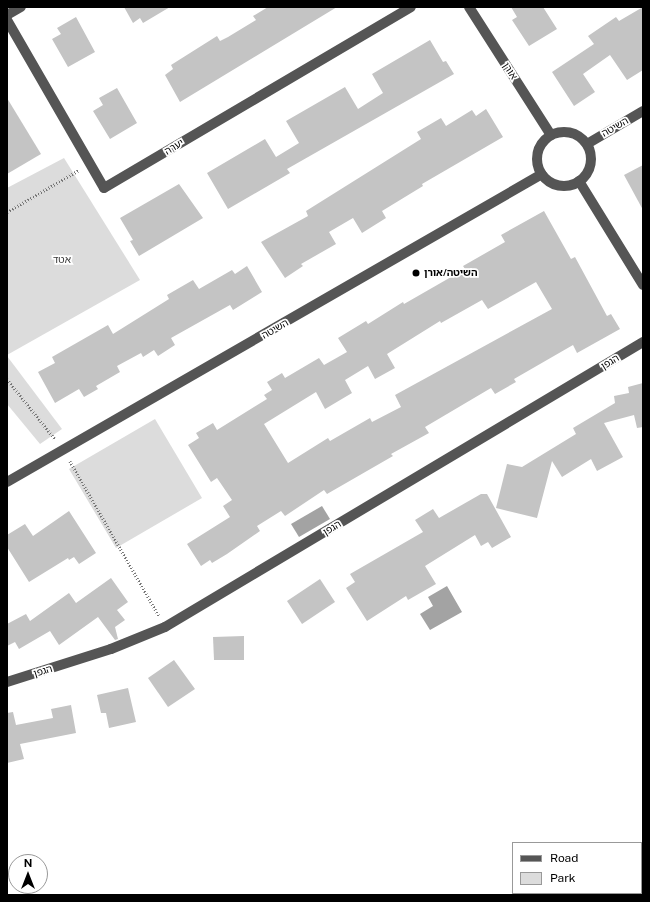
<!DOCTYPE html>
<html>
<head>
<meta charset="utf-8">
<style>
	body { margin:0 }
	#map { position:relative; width:650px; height:902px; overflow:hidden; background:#fff; font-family:"Public Sans","Noto Sans Hebrew",sans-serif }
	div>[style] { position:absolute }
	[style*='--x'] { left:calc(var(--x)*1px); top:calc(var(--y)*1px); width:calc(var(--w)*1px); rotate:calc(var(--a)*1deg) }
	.green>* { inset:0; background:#dcdcdc }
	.water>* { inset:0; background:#a3a3a3 }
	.building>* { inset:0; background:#c4c4c4 }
	.path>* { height:2.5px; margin-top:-1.25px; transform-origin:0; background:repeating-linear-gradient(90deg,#777 0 1px,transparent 0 3px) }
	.minor>* { height:10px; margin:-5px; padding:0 5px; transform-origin:5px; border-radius:5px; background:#555 }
	.minor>.ring { margin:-5px; padding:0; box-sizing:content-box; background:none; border:10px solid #555; border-radius:50% }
	.dots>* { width:11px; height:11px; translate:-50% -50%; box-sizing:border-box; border:2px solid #fff; border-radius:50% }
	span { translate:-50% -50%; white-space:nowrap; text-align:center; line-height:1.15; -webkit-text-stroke:3.5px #fff; paint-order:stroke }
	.street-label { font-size:10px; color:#000 }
	.park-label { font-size:10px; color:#333 }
	.poi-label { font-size:10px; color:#000; font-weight:700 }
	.left { translate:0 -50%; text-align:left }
	.frame { position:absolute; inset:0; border:8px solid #000; pointer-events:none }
	.legend { position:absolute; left:512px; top:842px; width:130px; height:52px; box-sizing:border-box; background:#fff; border:1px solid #999; margin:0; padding:5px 7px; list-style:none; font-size:12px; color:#000 }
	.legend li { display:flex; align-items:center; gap:8px; height:20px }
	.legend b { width:20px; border:1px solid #999 }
	.north { position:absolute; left:8px; top:854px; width:40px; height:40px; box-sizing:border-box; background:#fff; border:1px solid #999; border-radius:50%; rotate:0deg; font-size:11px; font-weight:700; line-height:16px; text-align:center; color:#000 }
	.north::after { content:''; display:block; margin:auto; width:14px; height:18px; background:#000; clip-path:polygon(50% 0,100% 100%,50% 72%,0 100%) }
</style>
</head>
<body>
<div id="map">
	<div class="green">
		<i style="clip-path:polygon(64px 158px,140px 280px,7px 355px,7px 188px)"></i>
		<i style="clip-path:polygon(7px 356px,62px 429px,40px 444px,7px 404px)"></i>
		<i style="clip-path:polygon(155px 419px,202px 498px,116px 548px,69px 469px)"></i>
	</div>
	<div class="water">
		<i style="clip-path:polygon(322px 506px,330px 519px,299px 537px,291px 524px)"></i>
		<i style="clip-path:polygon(447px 586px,462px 612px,430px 630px,420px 614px,433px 606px,428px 597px)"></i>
	</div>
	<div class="building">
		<i style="clip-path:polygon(124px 7px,170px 7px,143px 23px,140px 18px,133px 23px)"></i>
		<i style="clip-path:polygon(268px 7px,337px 7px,180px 102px,165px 75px,173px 69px,171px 65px,217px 36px,220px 41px,228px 37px,256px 20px,253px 16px)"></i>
		<i style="clip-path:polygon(511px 7px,543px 7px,557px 29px,529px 46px,512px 20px,517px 17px)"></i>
		<i style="clip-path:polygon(643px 7px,643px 70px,627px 80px,610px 55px,583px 74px,595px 92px,574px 106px,552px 72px,594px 44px,588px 36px,616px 17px,619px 21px)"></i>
		<i style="clip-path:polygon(76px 17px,95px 52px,68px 67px,52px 39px,61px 34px,57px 28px)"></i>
		<i style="clip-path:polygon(430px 40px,443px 62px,446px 61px,454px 74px,287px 169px,290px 173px,228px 209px,207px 173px,265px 139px,276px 157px,299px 143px,286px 121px,345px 87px,358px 109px,383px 93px,372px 74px)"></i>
		<i style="clip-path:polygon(117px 88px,137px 123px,110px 139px,93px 111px,103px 105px,99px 98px)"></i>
		<i style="clip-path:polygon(7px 98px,41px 154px,7px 174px)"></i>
		<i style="clip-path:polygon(486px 109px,503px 137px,422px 184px,423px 186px,382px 211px,386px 218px,362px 233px,353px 218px,329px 232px,336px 244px,301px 264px,303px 266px,285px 278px,261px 242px,308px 216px,306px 211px,421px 139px,417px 132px,441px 118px,446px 126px,472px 110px,476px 116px)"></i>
		<i style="clip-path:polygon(643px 165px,643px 210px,624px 175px)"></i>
		<i style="clip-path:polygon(179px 184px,203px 218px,139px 256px,130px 241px,133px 240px,120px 218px)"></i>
		<i style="clip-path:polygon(evenodd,544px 211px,571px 259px,575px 257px,607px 316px,611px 314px,620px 329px,577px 353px,573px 345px,514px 379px,516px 382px,495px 394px,491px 388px,425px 427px,429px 433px,391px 454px,393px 456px,327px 494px,324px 490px,285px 516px,281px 511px,257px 526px,260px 531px,227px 554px,212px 563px,210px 560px,201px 566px,187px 544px,230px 517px,223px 506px,232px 500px,217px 478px,211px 482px,188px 445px,199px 438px,196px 433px,213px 423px,217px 430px,267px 399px,264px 395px,272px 390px,267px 382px,282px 373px,285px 378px,319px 358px,324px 365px,347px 352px,338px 338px,366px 321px,368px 324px,403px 302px,404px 304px,465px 269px,463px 266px,505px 242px,501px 235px,544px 211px,536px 282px,552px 309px,395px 395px,401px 407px,372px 422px,370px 418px,330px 441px,328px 438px,288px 463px,264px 424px,316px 392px,325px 409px,352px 393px,345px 380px,368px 366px,375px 379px,395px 368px,387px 354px,440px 321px,441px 323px,482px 300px,488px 309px,536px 282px)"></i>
		<i style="clip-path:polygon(247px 266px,262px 292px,233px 310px,230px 305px,171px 338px,175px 345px,158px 356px,154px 350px,143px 357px,141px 353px,117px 366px,120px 372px,96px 386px,98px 389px,84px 397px,79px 389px,55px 403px,38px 372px,55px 363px,52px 357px,108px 325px,113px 334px,169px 299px,167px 295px,193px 280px,199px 289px,232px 270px,235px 274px)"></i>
		<i style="clip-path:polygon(643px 383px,643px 427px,637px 428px,634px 415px,604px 423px,623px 457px,597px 471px,591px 459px,562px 477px,552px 461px,537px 518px,496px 508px,507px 464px,522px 467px,576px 434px,573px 428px,615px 403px,614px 396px,629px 393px,628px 387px)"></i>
		<i style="clip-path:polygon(481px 494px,487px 494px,511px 537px,492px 548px,488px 542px,481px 546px,475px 535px,425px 566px,436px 584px,408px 600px,406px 596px,367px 621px,346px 588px,355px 582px,350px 574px,423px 532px,415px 520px,433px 509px,439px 518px)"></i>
		<i style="clip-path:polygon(69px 511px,96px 553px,79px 564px,74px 557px,69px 560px,68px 558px,29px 582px,7px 547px,7px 535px,25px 524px,33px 536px)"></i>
		<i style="clip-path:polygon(111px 578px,128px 602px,117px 610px,125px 620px,115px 627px,118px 639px,115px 640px,98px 617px,59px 645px,50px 631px,19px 649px,15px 642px,7px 646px,7px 624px,26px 614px,30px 621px,69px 593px,76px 603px)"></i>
		<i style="clip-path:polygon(320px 579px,335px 602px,302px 624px,287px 601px)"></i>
		<i style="clip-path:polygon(244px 636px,244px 660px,214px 660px,213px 637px)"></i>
		<i style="clip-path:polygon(174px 660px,195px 689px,168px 707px,148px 678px)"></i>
		<i style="clip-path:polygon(128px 688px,136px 722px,109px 728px,106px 713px,101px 713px,97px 695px)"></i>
		<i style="clip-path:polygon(71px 705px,76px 733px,20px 744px,24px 759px,7px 763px,7px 713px,13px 712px,16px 725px,53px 718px,51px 709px)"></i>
	</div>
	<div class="path">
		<i style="--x:7;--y:212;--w:83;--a:-30.3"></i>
		<i style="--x:7;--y:379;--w:77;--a:51.3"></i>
		<i style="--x:70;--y:461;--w:179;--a:60.1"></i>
	</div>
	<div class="minor">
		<i style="--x:469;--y:7;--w:152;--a:57.4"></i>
		<i style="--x:7;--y:15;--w:16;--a:-30"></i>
		<i style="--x:7;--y:20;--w:194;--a:60"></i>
		<i style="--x:104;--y:188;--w:356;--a:-30.5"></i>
		<i class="ring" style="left:537px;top:132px;width:44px;height:44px"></i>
		<i style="--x:587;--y:144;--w:65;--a:-30.5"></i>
		<i style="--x:579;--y:181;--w:122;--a:58.4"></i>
		<i style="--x:7;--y:482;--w:617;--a:-29.93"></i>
		<i style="--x:7;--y:682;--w:109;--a:-17.6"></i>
		<i style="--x:111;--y:649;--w:58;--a:-22.2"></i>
		<i style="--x:165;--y:627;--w:557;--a:-30.8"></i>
	</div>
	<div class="dots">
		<i style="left:416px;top:273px;background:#000"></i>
	</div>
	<div class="street-label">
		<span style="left:510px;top:71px;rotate:57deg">אורן</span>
		<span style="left:615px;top:127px;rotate:-30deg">השיטה</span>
		<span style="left:174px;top:147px;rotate:-31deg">יערה</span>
		<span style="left:275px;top:329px;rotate:-30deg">השיטה</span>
		<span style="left:610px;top:362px;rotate:-31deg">הגפן</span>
		<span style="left:332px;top:528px;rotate:-31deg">הגפן</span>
		<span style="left:43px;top:671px;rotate:-17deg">הגפן</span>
	</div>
	<div class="park-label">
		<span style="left:62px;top:260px">אטד</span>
	</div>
	<div class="poi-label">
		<span class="left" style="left:424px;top:273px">השיטה/אורן</span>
	</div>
	<div class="frame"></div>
	<ul class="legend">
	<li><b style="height:5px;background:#555"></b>Road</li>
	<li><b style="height:11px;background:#dcdcdc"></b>Park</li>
	</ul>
	<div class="north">N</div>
</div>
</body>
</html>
